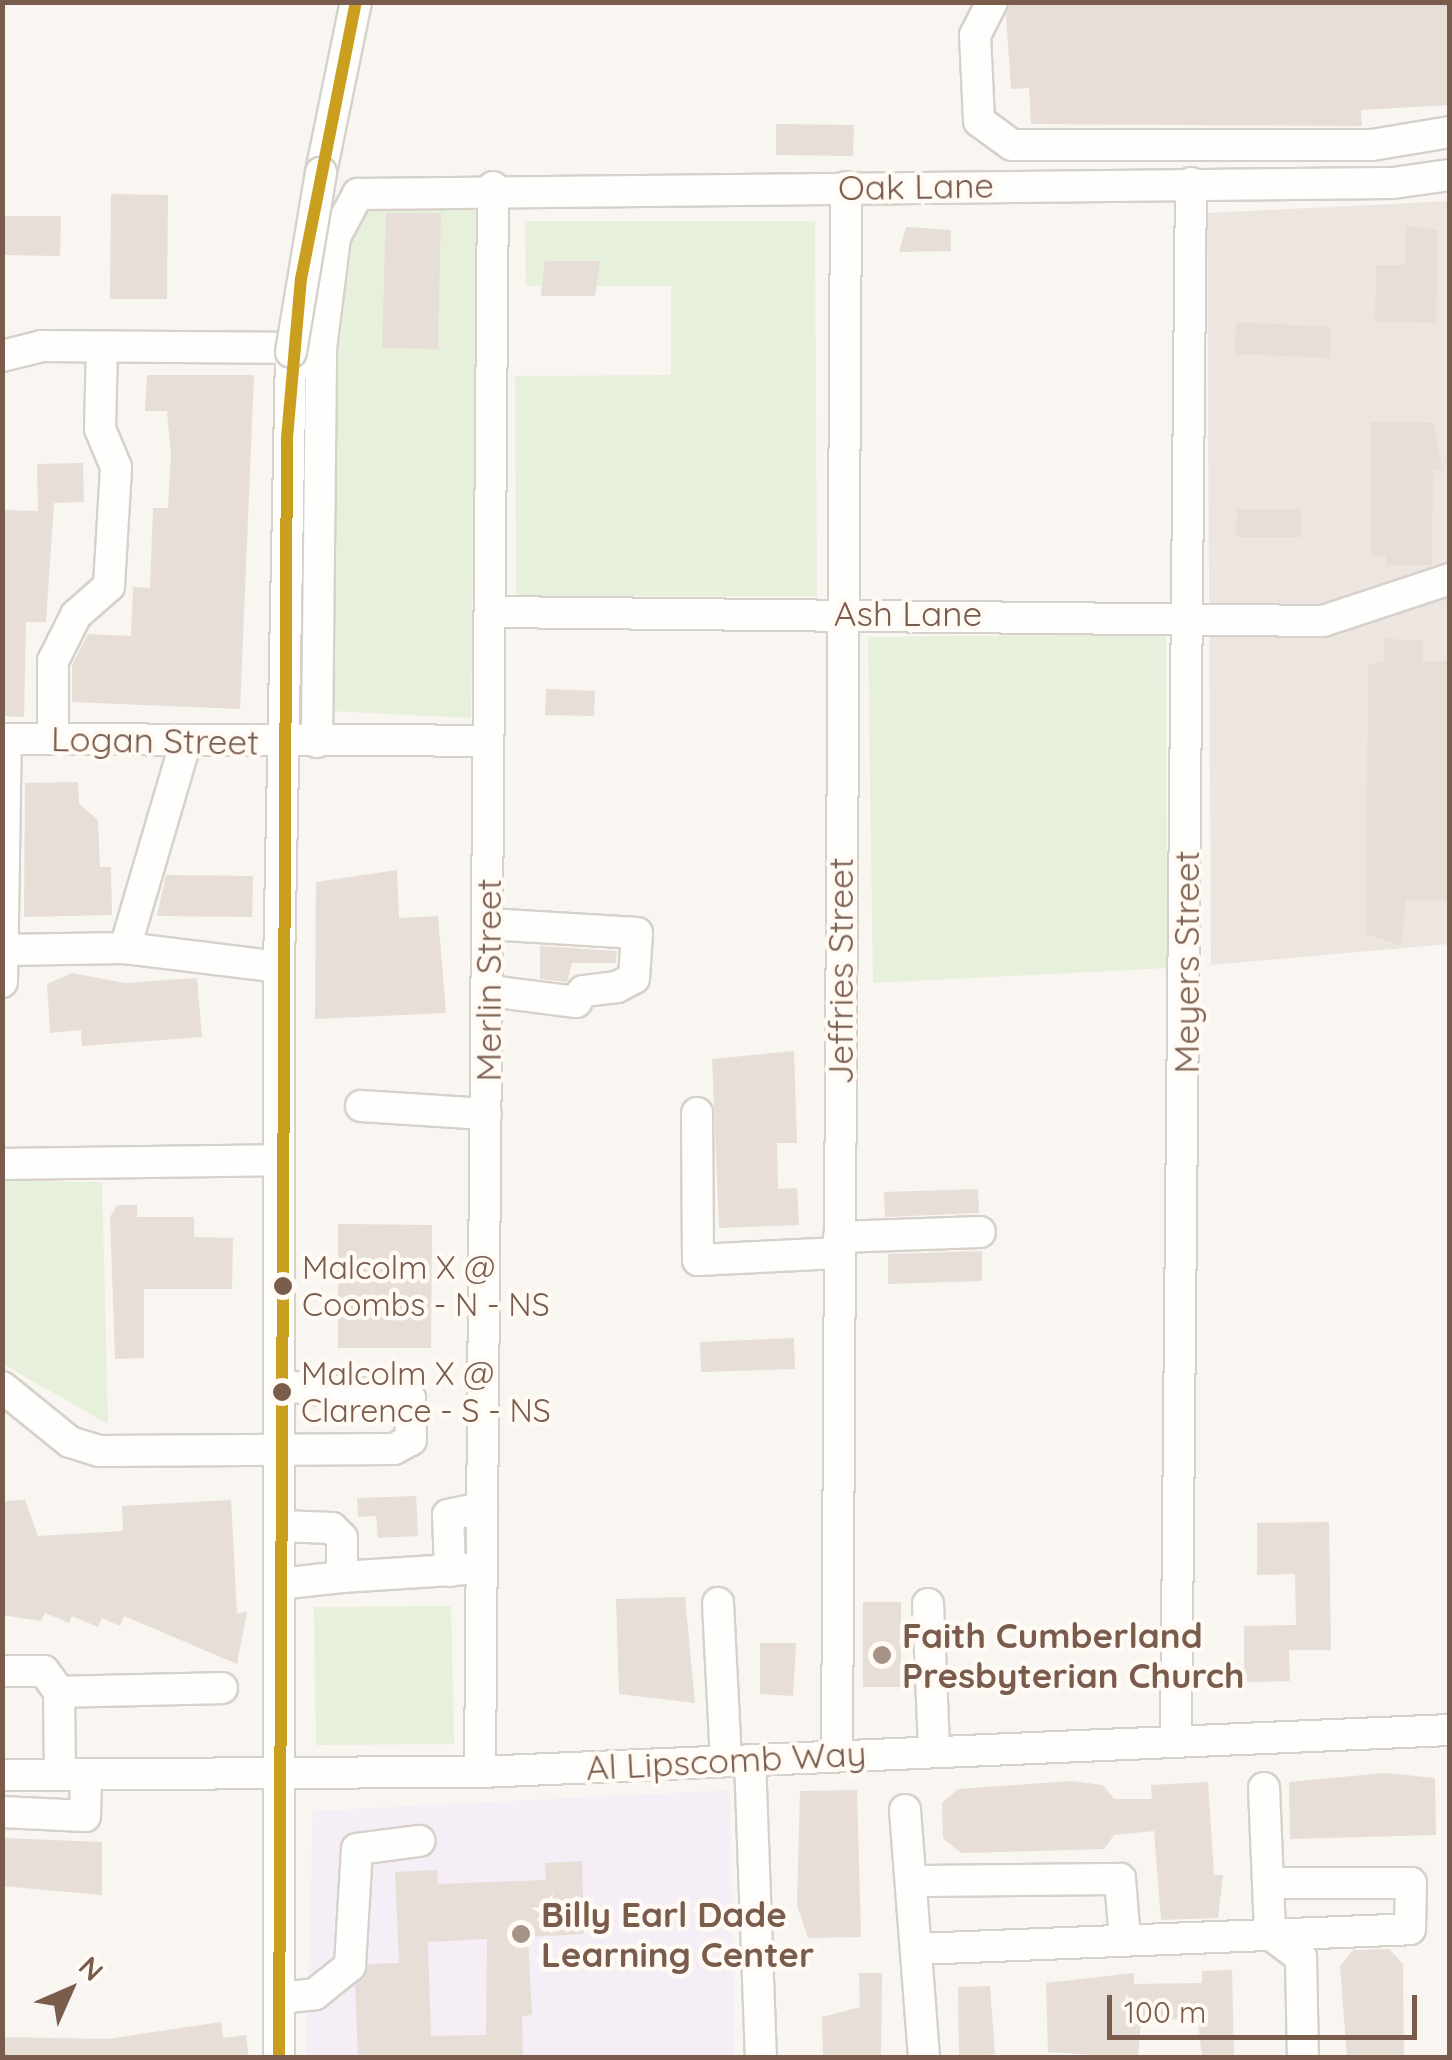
<!DOCTYPE html>
<html>
<head>
<meta charset="utf-8">
<style>
	body { margin:0 }
	#map { position:relative; width:1452px; height:2060px; overflow:hidden; background:#f9f5f0; font-family:Quicksand,sans-serif }
	div>[style] { position:absolute }
	[style*='--x'] { left:calc(var(--x)*1px); top:calc(var(--y)*1px); width:calc(var(--w)*1px); rotate:calc(var(--a)*1deg) }
	.industrial>* { inset:0; background:#ede5e0 }
	.education>* { inset:0; background:#f6eef6 }
	.green>* { inset:0; background:#e7f0db }
	.building>* { inset:0; background:#e6ded7 }
	.roads { filter:drop-shadow(2px 0 #d7d1cb) drop-shadow(-2px 0 #d7d1cb) drop-shadow(0 2px #d7d1cb) drop-shadow(0 -2px #d7d1cb) }
	.minor>* { height:30px; margin:-15px; padding:0 15px; transform-origin:15px; border-radius:15px; background:#fefefd }
	.bridges { filter:drop-shadow(2px 0 #d7d1cb) drop-shadow(-2px 0 #d7d1cb) drop-shadow(0 2px #d7d1cb) drop-shadow(0 -2px #d7d1cb) }
	.minor-bridge>* { height:30px; margin:-15px; padding:0 15px; transform-origin:15px; border-radius:15px; background:#fefefd }
	.bus-1>* { height:12px; margin:-6px; padding:0 6px; transform-origin:6px; border-radius:6px; background:#ca9f1f }
	.dots>* { width:28px; height:28px; translate:-50% -50%; box-sizing:border-box; border:5px solid #fffaf3; border-radius:50% }
	span { translate:-50% -50%; white-space:nowrap; text-align:center; line-height:1.15; -webkit-text-stroke:9px #fffaf3; paint-order:stroke }
	.bus-label { font-size:32px; color:#7a5c4d }
	.left { translate:0 -50%; text-align:left }
	.street-label { font-size:35px; color:#7a5c4d }
	.poi-label { font-size:35px; color:#7a5c4d; font-weight:700 }
	.frame { position:absolute; inset:0; border:5px solid #7a5c4d; pointer-events:none }
	.north { position:absolute; left:20px; top:1940px; width:100px; height:100px; -webkit-text-stroke:8px #fffaf3; paint-order:stroke; rotate:45deg; font-size:28px; font-weight:700; line-height:40px; text-align:center; color:#7a5c4d }
	.north::after { content:''; display:block; margin:auto; width:35px; height:45px; background:#7a5c4d; clip-path:polygon(50% 0,100% 100%,50% 72%,0 100%) }
	.scale { position:absolute; left:1107px; top:1995px; width:310px; height:45px; box-sizing:border-box; border:5px solid #7a5c4d; border-top:0; padding-left:12px; font-size:30px; line-height:35px; white-space:nowrap; color:#7a5c4d; -webkit-text-stroke:8px #fffaf3; paint-order:stroke }
</style>
</head>
<body>
<div id="map">
	<div class="industrial">
		<i style="clip-path:polygon(1449px 201px,1449px 944px,1211px 965px,1207px 213px)"></i>
	</div>
	<div class="education">
		<i style="clip-path:polygon(730px 1790px,735px 2057px,306px 2058px,313px 1811px)"></i>
	</div>
	<div class="green">
		<i style="clip-path:polygon(385px 199px,477px 205px,471px 718px,331px 711px,324px 377px,358px 216px)"></i>
		<i style="clip-path:polygon(525px 221px,815px 221px,817px 596px,516px 596px,515px 376px,671px 375px,671px 286px,526px 286px)"></i>
		<i style="clip-path:polygon(1166px 634px,1167px 968px,873px 983px,868px 637px)"></i>
		<i style="clip-path:polygon(3px 1181px,102px 1182px,108px 1424px,3px 1364px)"></i>
		<i style="clip-path:polygon(451px 1606px,454px 1744px,316px 1745px,314px 1607px)"></i>
	</div>
	<div class="building">
		<i style="clip-path:polygon(1053px 2px,1450px 2px,1450px 105px,1361px 110px,1362px 126px,1031px 124px,1029px 88px,1011px 89px,1006px 15px,1010px 5px)"></i>
		<i style="clip-path:polygon(776px 124px,854px 125px,853px 156px,776px 155px)"></i>
		<i style="clip-path:polygon(111px 194px,168px 195px,167px 299px,110px 299px)"></i>
		<i style="clip-path:polygon(386px 213px,441px 213px,438px 349px,382px 348px)"></i>
		<i style="clip-path:polygon(2px 216px,61px 216px,60px 256px,2px 255px)"></i>
		<i style="clip-path:polygon(1406px 226px,1438px 230px,1436px 323px,1375px 321px,1376px 265px,1405px 265px)"></i>
		<i style="clip-path:polygon(906px 227px,951px 230px,951px 251px,899px 252px)"></i>
		<i style="clip-path:polygon(545px 261px,600px 261px,595px 296px,541px 296px)"></i>
		<i style="clip-path:polygon(1236px 322px,1331px 327px,1330px 358px,1235px 354px)"></i>
		<i style="clip-path:polygon(147px 375px,254px 375px,240px 709px,72px 702px,72px 665px,88px 634px,131px 636px,133px 587px,150px 588px,153px 508px,168px 508px,171px 455px,167px 411px,145px 411px)"></i>
		<i style="clip-path:polygon(1371px 422px,1433px 423px,1443px 470px,1433px 469px,1432px 565px,1386px 565px,1386px 556px,1371px 555px)"></i>
		<i style="clip-path:polygon(83px 463px,84px 502px,54px 503px,46px 622px,26px 622px,24px 717px,2px 716px,2px 510px,38px 511px,37px 464px)"></i>
		<i style="clip-path:polygon(1237px 509px,1302px 509px,1302px 537px,1236px 537px)"></i>
		<i style="clip-path:polygon(1384px 639px,1423px 640px,1423px 661px,1450px 661px,1450px 901px,1406px 900px,1401px 946px,1366px 934px,1368px 665px,1384px 661px)"></i>
		<i style="clip-path:polygon(546px 689px,595px 691px,594px 716px,545px 715px)"></i>
		<i style="clip-path:polygon(78px 782px,79px 804px,98px 820px,100px 867px,111px 867px,112px 915px,24px 917px,25px 783px)"></i>
		<i style="clip-path:polygon(397px 870px,399px 918px,438px 916px,446px 1013px,315px 1019px,316px 882px)"></i>
		<i style="clip-path:polygon(166px 875px,253px 876px,252px 917px,157px 916px)"></i>
		<i style="clip-path:polygon(540px 946px,617px 951px,616px 963px,572px 963px,567px 982px,540px 979px)"></i>
		<i style="clip-path:polygon(72px 973px,125px 983px,197px 978px,202px 1037px,82px 1046px,81px 1030px,50px 1033px,47px 984px)"></i>
		<i style="clip-path:polygon(794px 1051px,797px 1143px,777px 1143px,778px 1189px,797px 1188px,799px 1225px,719px 1228px,712px 1059px)"></i>
		<i style="clip-path:polygon(978px 1189px,979px 1213px,885px 1217px,884px 1192px)"></i>
		<i style="clip-path:polygon(117px 1205px,137px 1205px,137px 1217px,194px 1217px,194px 1237px,233px 1238px,232px 1289px,144px 1289px,144px 1358px,115px 1359px,110px 1217px)"></i>
		<i style="clip-path:polygon(338px 1224px,432px 1225px,431px 1348px,338px 1348px)"></i>
		<i style="clip-path:polygon(982px 1251px,982px 1281px,888px 1284px,888px 1254px)"></i>
		<i style="clip-path:polygon(794px 1338px,795px 1369px,701px 1372px,700px 1342px)"></i>
		<i style="clip-path:polygon(416px 1496px,418px 1536px,378px 1538px,376px 1516px,358px 1517px,357px 1498px)"></i>
		<i style="clip-path:polygon(25px 1500px,38px 1536px,123px 1531px,122px 1506px,231px 1500px,237px 1613px,247px 1612px,237px 1664px,124px 1616px,120px 1626px,102px 1618px,98px 1627px,72px 1616px,69px 1623px,45px 1613px,41px 1621px,2px 1615px,2px 1501px)"></i>
		<i style="clip-path:polygon(1329px 1522px,1331px 1650px,1289px 1650px,1290px 1681px,1244px 1682px,1244px 1626px,1296px 1625px,1295px 1574px,1257px 1575px,1257px 1523px)"></i>
		<i style="clip-path:polygon(685px 1597px,695px 1703px,619px 1694px,616px 1599px)"></i>
		<i style="clip-path:polygon(863px 1602px,901px 1602px,901px 1687px,863px 1687px)"></i>
		<i style="clip-path:polygon(760px 1643px,796px 1643px,793px 1696px,760px 1694px)"></i>
		<i style="clip-path:polygon(1385px 1773px,1435px 1778px,1436px 1835px,1290px 1839px,1289px 1782px)"></i>
		<i style="clip-path:polygon(1071px 1781px,1103px 1785px,1114px 1799px,1152px 1799px,1151px 1785px,1208px 1782px,1214px 1875px,1223px 1875px,1218px 1918px,1161px 1920px,1154px 1831px,1114px 1835px,1104px 1849px,961px 1853px,943px 1838px,942px 1803px,958px 1789px)"></i>
		<i style="clip-path:polygon(857px 1790px,861px 1937px,808px 1938px,797px 1905px,800px 1791px)"></i>
		<i style="clip-path:polygon(2px 1838px,102px 1842px,102px 1895px,2px 1886px)"></i>
		<i style="clip-path:polygon(evenodd,582px 1861px,584px 1934px,528px 1937px,532px 2015px,522px 2016px,523px 2058px,358px 2058px,355px 1986px,369px 1964px,399px 1963px,395px 1872px,437px 1870px,438px 1884px,546px 1880px,545px 1863px,582px 1861px,487px 1939px,486px 2035px,431px 2036px,428px 1942px,487px 1939px)"></i>
		<i style="clip-path:polygon(1389px 1949px,1403px 1964px,1404px 2058px,1347px 2058px,1340px 1966px,1353px 1950px)"></i>
		<i style="clip-path:polygon(1232px 1970px,1234px 2058px,1202px 2058px,1198px 2019px,1141px 2020px,1138px 2058px,1048px 2052px,1046px 1983px,1134px 1973px,1134px 1984px,1202px 1983px,1202px 1971px)"></i>
		<i style="clip-path:polygon(859px 1973px,882px 1973px,881px 2058px,823px 2058px,822px 2017px,860px 2007px)"></i>
		<i style="clip-path:polygon(990px 1986px,995px 2054px,959px 2058px,958px 1987px)"></i>
		<i style="clip-path:polygon(221px 2022px,223px 2038px,246px 2035px,249px 2058px,2px 2058px,2px 2037px,107px 2039px)"></i>
	</div>
	<div class="roads">
		<div class="minor">
			<i style="--x:992;--y:2;--w:37;--a:117"></i>
			<i style="--x:975;--y:35;--w:86;--a:87.3"></i>
			<i style="--x:979;--y:121;--w:41;--a:36"></i>
			<i style="--x:1012;--y:145;--w:360;--a:0"></i>
			<i style="--x:1372;--y:145;--w:79;--a:-9.5"></i>
			<i style="--x:321;--y:172;--w:174;--a:-78.4"></i>
			<i style="--x:2;--y:356;--w:41;--a:-14"></i>
			<i style="--x:42;--y:346;--w:270;--a:0.4"></i>
			<i style="--x:492;--y:612;--w:831;--a:0.62"></i>
			<i style="--x:1323;--y:621;--w:134;--a:-18.3"></i>
			<i style="--x:2;--y:739;--w:486;--a:0.2"></i>
			<i style="--x:53;--y:739;--w:78;--a:-90"></i>
			<i style="--x:53;--y:661;--w:51;--a:-63.4"></i>
			<i style="--x:76;--y:615;--w:44;--a:-41.3"></i>
			<i style="--x:109;--y:586;--w:119;--a:-86.6"></i>
			<i style="--x:116;--y:467;--w:41;--a:-112.8"></i>
			<i style="--x:100;--y:429;--w:82;--a:-88.6"></i>
			<i style="--x:317;--y:742;--w:394;--a:-89.4"></i>
			<i style="--x:321;--y:348;--w:112;--a:-82.8"></i>
			<i style="--x:335;--y:237;--w:49;--a:-61.9"></i>
			<i style="--x:358;--y:194;--w:1035;--a:-0.61"></i>
			<i style="--x:1393;--y:183;--w:58;--a:-8"></i>
			<i style="--x:488;--y:924;--w:149;--a:3.5"></i>
			<i style="--x:637;--y:933;--w:45;--a:93.8"></i>
			<i style="--x:634;--y:978;--w:19;--a:152"></i>
			<i style="--x:617;--y:987;--w:34;--a:173"></i>
			<i style="--x:583;--y:991;--w:13;--a:122"></i>
			<i style="--x:576;--y:1002;--w:88;--a:-172.8"></i>
			<i style="--x:125;--y:948;--w:155;--a:7"></i>
			<i style="--x:3;--y:950;--w:122;--a:-0.9"></i>
			<i style="--x:125;--y:948;--w:216;--a:-73.6"></i>
			<i style="--x:2;--y:982;--w:243;--a:-89.1"></i>
			<i style="--x:361;--y:1106;--w:125;--a:3.7"></i>
			<i style="--x:697;--y:1113;--w:147;--a:89.6"></i>
			<i style="--x:698;--y:1260;--w:140;--a:-2.9"></i>
			<i style="--x:2;--y:1164;--w:277;--a:-0.8"></i>
			<i style="--x:839;--y:1237;--w:141;--a:-2"></i>
			<i style="--x:2;--y:1387;--w:87;--a:39"></i>
			<i style="--x:70;--y:1442;--w:31;--a:17"></i>
			<i style="--x:100;--y:1451;--w:294;--a:-0.4"></i>
			<i style="--x:394;--y:1449;--w:19;--a:-28"></i>
			<i style="--x:411;--y:1440;--w:42;--a:-91.4"></i>
			<i style="--x:410;--y:1398;--w:130;--a:-174.7"></i>
			<i style="--x:280;--y:1526;--w:52;--a:2.2"></i>
			<i style="--x:332;--y:1528;--w:14;--a:45"></i>
			<i style="--x:342;--y:1538;--w:39;--a:90"></i>
			<i style="--x:342;--y:1577;--w:62;--a:173.6"></i>
			<i style="--x:450;--y:1571;--w:56;--a:-92"></i>
			<i style="--x:448;--y:1515;--w:35;--a:-12"></i>
			<i style="--x:342;--y:1577;--w:140;--a:-3.7"></i>
			<i style="--x:718;--y:1603;--w:158;--a:87.1"></i>
			<i style="--x:928;--y:1604;--w:146;--a:87.6"></i>
			<i style="--x:2;--y:1671;--w:42;--a:0"></i>
			<i style="--x:44;--y:1671;--w:26;--a:54"></i>
			<i style="--x:59;--y:1692;--w:83;--a:89.3"></i>
			<i style="--x:59;--y:1692;--w:163;--a:-1.4"></i>
			<i style="--x:1176;--y:1740;--w:1557;--a:-89.45"></i>
			<i style="--x:837;--y:1755;--w:1568;--a:-89.67"></i>
			<i style="--x:750;--y:1760;--w:298;--a:87.9"></i>
			<i style="--x:480;--y:1772;--w:1585;--a:-89.53"></i>
			<i style="--x:2;--y:1775;--w:478;--a:-0.4"></i>
			<i style="--x:480;--y:1772;--w:971;--a:-2.48"></i>
			<i style="--x:1264;--y:1788;--w:146;--a:87.6"></i>
			<i style="--x:1270;--y:1934;--w:39;--a:37"></i>
			<i style="--x:1301;--y:1957;--w:101;--a:88.9"></i>
			<i style="--x:905;--y:1810;--w:249;--a:85.6"></i>
			<i style="--x:2;--y:1812;--w:83;--a:2.8"></i>
			<i style="--x:85;--y:1816;--w:40;--a:-88.6"></i>
			<i style="--x:915;--y:1881;--w:205;--a:-0.6"></i>
			<i style="--x:1120;--y:1879;--w:61;--a:85.3"></i>
			<i style="--x:918;--y:1949;--w:492;--a:-2.3"></i>
			<i style="--x:1410;--y:1929;--w:46;--a:-88.8"></i>
			<i style="--x:1411;--y:1883;--w:143;--a:180"></i>
			<i style="--x:279;--y:1998;--w:36;--a:-6"></i>
			<i style="--x:315;--y:1994;--w:45;--a:-38.7"></i>
			<i style="--x:350;--y:1966;--w:117;--a:-86.6"></i>
			<i style="--x:357;--y:1849;--w:63;--a:-7.4"></i>
			<i style="--x:279;--y:2058;--w:1091;--a:-90"></i>
			<i style="--x:279;--y:967;--w:615;--a:-88.88"></i>
		</div>
	</div>
	<div class="bridges">
		<div class="minor-bridge">
			<i style="--x:291;--y:352;--w:182;--a:-80.5"></i>
		</div>
	</div>
	<div class="bus-1">
		<i style="--x:279;--y:2058;--w:1620;--a:-89.72"></i>
		<i style="--x:287;--y:438;--w:160;--a:-85"></i>
		<i style="--x:301;--y:279;--w:282;--a:-78.8"></i>
	</div>
	<div class="dots">
		<i style="left:283px;top:1286px;background:#7a5c4d"></i>
		<i style="left:282px;top:1392px;background:#7a5c4d"></i>
		<i style="left:882px;top:1655px;background:#a69286"></i>
		<i style="left:521px;top:1934px;background:#a69286"></i>
	</div>
	<div class="bus-label">
		<span class="left" style="left:302px;top:1286px">Malcolm X @<br>Coombs - N - NS</span>
		<span class="left" style="left:301px;top:1392px">Malcolm X @<br>Clarence - S - NS</span>
	</div>
	<div class="street-label">
		<span style="left:916px;top:186px;rotate:-1deg">Oak Lane</span>
		<span style="left:908px;top:613px">Ash Lane</span>
		<span style="left:155px;top:740px;rotate:1deg">Logan Street</span>
		<span style="left:1186px;top:962px;rotate:-90deg">Meyers Street</span>
		<span style="left:840px;top:971px;rotate:-90deg">Jeffries Street</span>
		<span style="left:488px;top:980px;rotate:-90deg">Merlin Street</span>
		<span style="left:726px;top:1760px;rotate:-3deg">Al Lipscomb Way</span>
	</div>
	<div class="poi-label">
		<span class="left" style="left:902px;top:1655px">Faith Cumberland<br>Presbyterian Church</span>
		<span class="left" style="left:541px;top:1934px">Billy Earl Dade<br>Learning Center</span>
	</div>
	<div class="frame"></div>
	<div class="north">N</div>
	<div class="scale">100 m</div>
</div>
</body>
</html>
